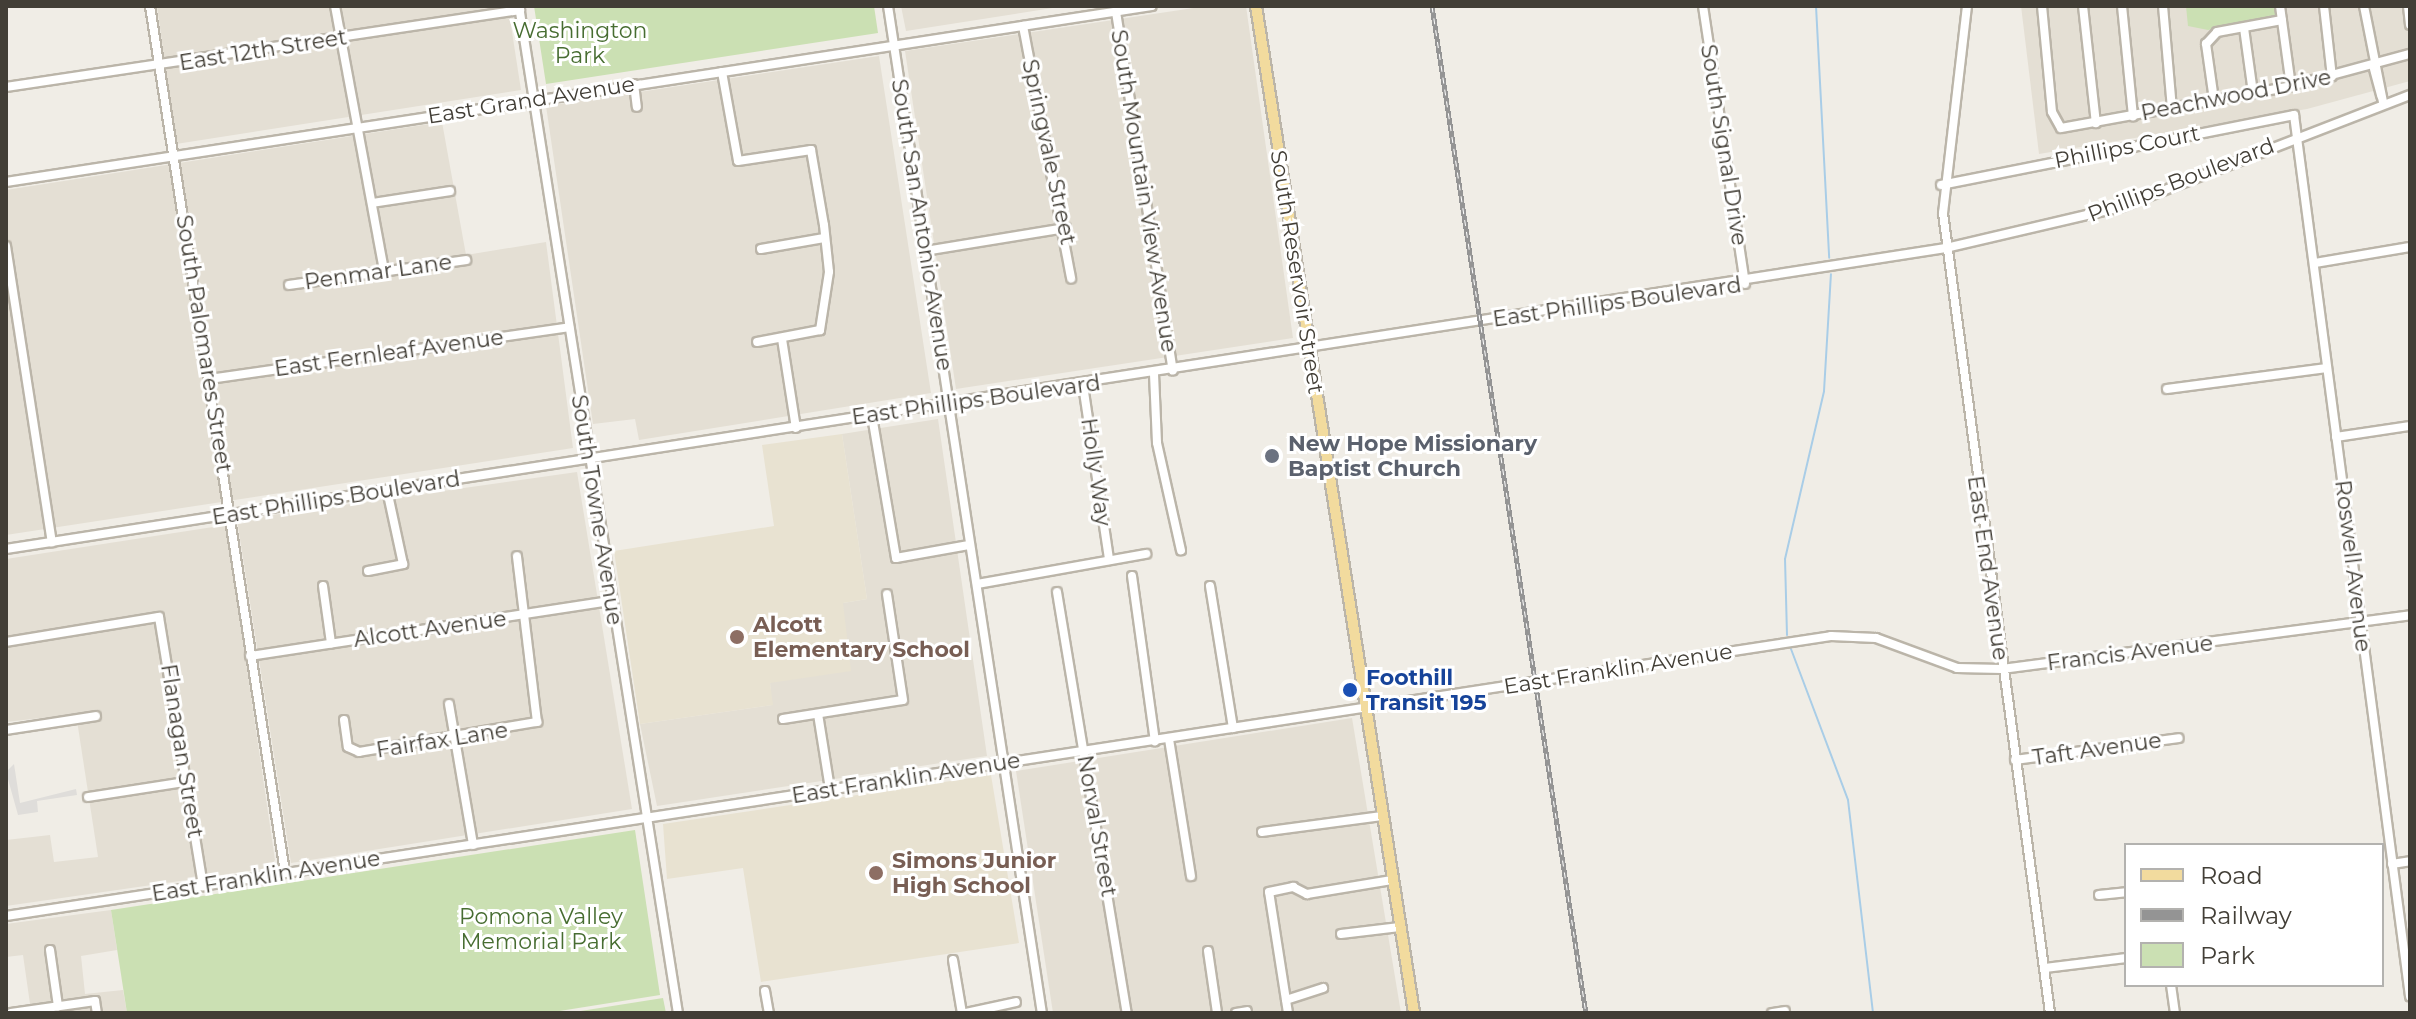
<!DOCTYPE html>
<html>
<head>
<meta charset="utf-8">
<style>
	body { margin:0 }
	#map { position:relative; width:2416px; height:1019px; overflow:hidden; background:#f0ede6; font-family:Montserrat,sans-serif }
	div>[style] { position:absolute }
	[style*='--x'] { left:calc(var(--x)*1px); top:calc(var(--y)*1px); width:calc(var(--w)*1px); rotate:calc(var(--a)*1deg) }
	.residential>* { inset:0; background:#e4dfd4 }
	.education>* { inset:0; background:#e8e2d1 }
	.green>* { inset:0; background:#cbe0b3 }
	.parking>* { inset:0; background:#dfddda }
	.stream>* { height:2px; margin:-1px; padding:0 1px; transform-origin:1px; border-radius:1px; background:#a9cde7 }
	.roads { filter:drop-shadow(2px 0 #bbb5a9) drop-shadow(-2px 0 #bbb5a9) drop-shadow(0 2px #bbb5a9) drop-shadow(0 -2px #bbb5a9) }
	.minor>* { height:8px; margin:-4px; padding:0 4px; transform-origin:4px; border-radius:4px; background:#fff }
	.major>* { height:10px; margin:-5px; padding:0 5px; transform-origin:5px; border-radius:5px; background:#f2db9e }
	.rail>* { height:5px; margin-top:-2.5px; transform-origin:0; background:repeating-linear-gradient(90deg,#fff 0 6px,#949494 0 12px); box-sizing:border-box; border-block:2px solid #949494 }
	.dots>* { width:22px; height:22px; translate:-50% -50%; box-sizing:border-box; border:4px solid #fff; border-radius:50% }
	span { translate:-50% -50%; white-space:nowrap; text-align:center; line-height:1.15; -webkit-text-stroke:6px #fff; paint-order:stroke }
	.park-label { font-size:22px; color:#476d31 }
	.street-label { font-size:22px; color:#423e36 }
	.worship-label { font-size:22px; color:#5b616d; font-weight:700 }
	.left { translate:0 -50%; text-align:left }
	.education-label { font-size:22px; color:#785e54; font-weight:700 }
	.transit-label { font-size:22px; color:#164399; font-weight:700 }
	.frame { position:absolute; inset:0; border:8px solid #423e36; pointer-events:none }
	.legend { position:absolute; left:2124px; top:843px; width:260px; height:144px; box-sizing:border-box; background:#fff; border:2px solid #b3b2af; margin:0; padding:10px 14px; list-style:none; font-size:24px; color:#423e36 }
	.legend li { display:flex; align-items:center; gap:16px; height:40px }
	.legend b { width:40px; border:2px solid #b3b2af }
</style>
</head>
<body>
<div id="map">
	<div class="residential">
		<i style="clip-path:polygon(157px 6px,508px 6px,521px 90px,176px 144px)"></i>
		<i style="clip-path:polygon(901px 6px,1065px 6px,906px 31px)"></i>
		<i style="clip-path:polygon(1207px 6px,1246px 6px,1293px 338px,956px 389px,905px 51px)"></i>
		<i style="clip-path:polygon(2021px 6px,2410px 6px,2410px 81px,2307px 109px,2039px 154px)"></i>
		<i style="clip-path:polygon(879px 56px,931px 393px,639px 440px,635px 419px,593px 424px,546px 106px)"></i>
		<i style="clip-path:polygon(442px 122px,466px 255px,546px 242px,573px 448px,6px 535px,6px 190px)"></i>
		<i style="clip-path:polygon(938px 419px,987px 756px,657px 806px,640px 724px,772px 705px,770px 683px,843px 603px,867px 599px,842px 434px)"></i>
		<i style="clip-path:polygon(577px 472px,632px 809px,291px 863px,237px 520px)"></i>
		<i style="clip-path:polygon(226px 525px,275px 860px,269px 868px,6px 906px,6px 840px,50px 835px,54px 862px,98px 857px,76px 714px,6px 722px,6px 559px)"></i>
		<i style="clip-path:polygon(1352px 718px,1401px 1013px,1053px 1013px,1016px 771px)"></i>
		<i style="clip-path:polygon(111px 910px,117px 950px,81px 956px,85px 994px,123px 990px,127px 1013px,6px 1013px,30px 1004px,23px 955px,6px 957px,6px 924px)"></i>
	</div>
	<div class="education">
		<i style="clip-path:polygon(842px 434px,867px 599px,843px 603px,851px 671px,770px 683px,773px 705px,640px 724px,614px 551px,774px 526px,762px 445px)"></i>
		<i style="clip-path:polygon(991px 775px,1019px 943px,761px 982px,743px 868px,667px 879px,663px 824px)"></i>
	</div>
	<div class="green">
		<i style="clip-path:polygon(534px 6px,874px 6px,878px 33px,546px 84px)"></i>
		<i style="clip-path:polygon(2186px 6px,2275px 6px,2276px 15px,2208px 30px,2188px 26px)"></i>
		<i style="clip-path:polygon(635px 830px,660px 995px,547px 1013px,127px 1013px,111px 910px)"></i>
		<i style="clip-path:polygon(663px 998px,666px 1013px,568px 1013px)"></i>
	</div>
	<div class="parking">
		<i style="clip-path:polygon(14px 764px,20px 803px,76px 789px,77px 795px,37px 801px,38px 812px,18px 815px,6px 772px)"></i>
	</div>
	<div class="stream">
		<i style="--x:1816;--y:6;--w:252;--a:87"></i>
		<i style="--x:1787;--y:635;--w:76;--a:-91.5"></i>
		<i style="--x:1785;--y:559;--w:172;--a:-76.9"></i>
		<i style="--x:1824;--y:391;--w:117;--a:-86.6"></i>
		<i style="--x:1791;--y:649;--w:161;--a:69.3"></i>
		<i style="--x:1848;--y:800;--w:214;--a:83.3"></i>
	</div>
	<div class="roads">
		<div class="minor">
			<i style="--x:150;--y:6;--w:876;--a:81.14"></i>
			<i style="--x:335;--y:6;--w:269;--a:79.5"></i>
			<i style="--x:519;--y:6;--w:1019;--a:81.03"></i>
			<i style="--x:888;--y:6;--w:1019;--a:81.31"></i>
			<i style="--x:1703;--y:6;--w:281;--a:81.4"></i>
			<i style="--x:1967;--y:6;--w:208;--a:96.6"></i>
			<i style="--x:1943;--y:213;--w:807;--a:82.38"></i>
			<i style="--x:2042;--y:6;--w:106;--a:84.6"></i>
			<i style="--x:2052;--y:112;--w:18;--a:61"></i>
			<i style="--x:2061;--y:128;--w:234;--a:-10.3"></i>
			<i style="--x:2291;--y:86;--w:123;--a:-15.1"></i>
			<i style="--x:2083;--y:6;--w:118;--a:83.7"></i>
			<i style="--x:2122;--y:6;--w:111;--a:84.3"></i>
			<i style="--x:2163;--y:6;--w:102;--a:85"></i>
			<i style="--x:2280;--y:6;--w:81;--a:82.2"></i>
			<i style="--x:2324;--y:6;--w:71;--a:83.6"></i>
			<i style="--x:2364;--y:6;--w:98;--a:78.8"></i>
			<i style="--x:2408;--y:6;--w:19;--a:84"></i>
			<i style="--x:1116;--y:12;--w:363;--a:81"></i>
			<i style="--x:1023;--y:26;--w:257;--a:79.2"></i>
			<i style="--x:2244;--y:28;--w:66;--a:82.1"></i>
			<i style="--x:2374;--y:69;--w:28;--a:75"></i>
			<i style="--x:722;--y:72;--w:90;--a:79.8"></i>
			<i style="--x:738;--y:161;--w:74;--a:-8.6"></i>
			<i style="--x:811;--y:150;--w:76;--a:80.2"></i>
			<i style="--x:824;--y:225;--w:47;--a:83.9"></i>
			<i style="--x:829;--y:272;--w:59;--a:98.8"></i>
			<i style="--x:820;--y:330;--w:64;--a:169.2"></i>
			<i style="--x:634;--y:84;--w:23;--a:83"></i>
			<i style="--x:6;--y:87;--w:520;--a:-8.52"></i>
			<i style="--x:2214;--y:100;--w:57;--a:-98.1"></i>
			<i style="--x:2206;--y:44;--w:16;--a:-47"></i>
			<i style="--x:2217;--y:32;--w:66;--a:-10.5"></i>
			<i style="--x:6;--y:182;--w:1159;--a:-8.73"></i>
			<i style="--x:1941;--y:185;--w:360;--a:-11.2"></i>
			<i style="--x:2294;--y:115;--w:889;--a:82.5"></i>
			<i style="--x:372;--y:203;--w:79;--a:-8.7"></i>
			<i style="--x:6;--y:246;--w:300;--a:81.2"></i>
			<i style="--x:761;--y:249;--w:64;--a:-9.9"></i>
			<i style="--x:925;--y:251;--w:143;--a:-9.3"></i>
			<i style="--x:2315;--y:263;--w:96;--a:-9.6"></i>
			<i style="--x:289;--y:285;--w:179;--a:-8"></i>
			<i style="--x:782;--y:339;--w:90;--a:81.1"></i>
			<i style="--x:1154;--y:374;--w:69;--a:87.5"></i>
			<i style="--x:1157;--y:443;--w:110;--a:77.4"></i>
			<i style="--x:210;--y:379;--w:363;--a:-8.2"></i>
			<i style="--x:1083;--y:385;--w:177;--a:81.5"></i>
			<i style="--x:2167;--y:389;--w:161;--a:-7.5"></i>
			<i style="--x:872;--y:416;--w:144;--a:80.4"></i>
			<i style="--x:896;--y:558;--w:74;--a:-10.1"></i>
			<i style="--x:2336;--y:437;--w:75;--a:-8.5"></i>
			<i style="--x:6;--y:549;--w:1963;--a:-8.82"></i>
			<i style="--x:1946;--y:248;--w:180;--a:-13.2"></i>
			<i style="--x:2121;--y:207;--w:310;--a:-21.2"></i>
			<i style="--x:368;--y:571;--w:36;--a:-11"></i>
			<i style="--x:403;--y:564;--w:76;--a:-102.2"></i>
			<i style="--x:1132;--y:576;--w:167;--a:82.1"></i>
			<i style="--x:977;--y:584;--w:172;--a:-10.1"></i>
			<i style="--x:323;--y:586;--w:58;--a:82"></i>
			<i style="--x:1210;--y:586;--w:144;--a:80.8"></i>
			<i style="--x:1057;--y:592;--w:427;--a:80.6"></i>
			<i style="--x:6;--y:642;--w:155;--a:-9.3"></i>
			<i style="--x:159;--y:617;--w:273;--a:80.7"></i>
			<i style="--x:250;--y:656;--w:365;--a:-8.7"></i>
			<i style="--x:449;--y:704;--w:143;--a:80.3"></i>
			<i style="--x:818;--y:714;--w:76;--a:80.9"></i>
			<i style="--x:783;--y:719;--w:121;--a:-9"></i>
			<i style="--x:903;--y:700;--w:107;--a:-98.6"></i>
			<i style="--x:344;--y:720;--w:27;--a:82"></i>
			<i style="--x:348;--y:747;--w:12;--a:24"></i>
			<i style="--x:359;--y:752;--w:181;--a:-9.6"></i>
			<i style="--x:537;--y:722;--w:167;--a:-96.9"></i>
			<i style="--x:6;--y:730;--w:91;--a:-8.8"></i>
			<i style="--x:1169;--y:739;--w:139;--a:80.9"></i>
			<i style="--x:2015;--y:760;--w:165;--a:-7.6"></i>
			<i style="--x:88;--y:797;--w:98;--a:-8.8"></i>
			<i style="--x:1262;--y:832;--w:121;--a:-7.6"></i>
			<i style="--x:2392;--y:864;--w:18;--a:-9"></i>
			<i style="--x:2099;--y:895;--w:27;--a:-6"></i>
			<i style="--x:6;--y:916;--w:1846;--a:-8.72"></i>
			<i style="--x:1831;--y:636;--w:45;--a:2.5"></i>
			<i style="--x:1876;--y:638;--w:86;--a:20.3"></i>
			<i style="--x:1957;--y:668;--w:45;--a:1.3"></i>
			<i style="--x:2002;--y:669;--w:412;--a:-7.5"></i>
			<i style="--x:1341;--y:934;--w:59;--a:-6.8"></i>
			<i style="--x:50;--y:950;--w:57;--a:81.9"></i>
			<i style="--x:1208;--y:951;--w:63;--a:81.7"></i>
			<i style="--x:953;--y:960;--w:54;--a:80.4"></i>
			<i style="--x:2045;--y:968;--w:82;--a:-7"></i>
			<i style="--x:2171;--y:985;--w:28;--a:82"></i>
			<i style="--x:765;--y:991;--w:22;--a:80"></i>
			<i style="--x:1286;--y:1000;--w:39;--a:-18"></i>
			<i style="--x:11;--y:1013;--w:85;--a:-8.1"></i>
			<i style="--x:95;--y:1001;--w:12;--a:81"></i>
			<i style="--x:966;--y:1013;--w:51;--a:-12.4"></i>
			<i style="--x:1236;--y:1013;--w:11;--a:-10"></i>
			<i style="--x:1288;--y:1013;--w:122;--a:-98.9"></i>
			<i style="--x:1269;--y:892;--w:25;--a:-12"></i>
			<i style="--x:1293;--y:887;--w:16;--a:27"></i>
			<i style="--x:1307;--y:894;--w:86;--a:-9.4"></i>
			<i style="--x:1772;--y:1013;--w:13;--a:-9"></i>
		</div>
		<div class="major">
			<i style="--x:1256;--y:6;--w:1019;--a:81.08"></i>
		</div>
	</div>
	<div class="rail">
		<i style="--x:1432;--y:6;--w:1019;--a:81.31"></i>
	</div>
	<div class="dots">
		<i style="left:1272px;top:456px;background:#6b7280"></i>
		<i style="left:737px;top:637px;background:#8d6e63"></i>
		<i style="left:1350px;top:690px;background:#1a4fb4"></i>
		<i style="left:876px;top:873px;background:#8d6e63"></i>
	</div>
	<div class="park-label">
		<span style="left:580px;top:43px">Washington<br>Park</span>
		<span style="left:541px;top:929px">Pomona Valley<br>Memorial Park</span>
	</div>
	<div class="street-label">
		<span style="left:263px;top:50px;rotate:-9deg">East 12th Street</span>
		<span style="left:2236px;top:95px;rotate:-11deg">Peachwood Drive</span>
		<span style="left:531px;top:100px;rotate:-9deg">East Grand Avenue</span>
		<span style="left:1724px;top:145px;rotate:81deg">South Signal Drive</span>
		<span style="left:2127px;top:147px;rotate:-11deg">Phillips Court</span>
		<span style="left:1049px;top:152px;rotate:78deg">Springvale Street</span>
		<span style="left:2181px;top:180px;rotate:-21deg">Phillips Boulevard</span>
		<span style="left:1144px;top:191px;rotate:81deg">South Mountain View Avenue</span>
		<span style="left:922px;top:225px;rotate:81deg">South San Antonio Avenue</span>
		<span style="left:378px;top:272px;rotate:-8deg">Penmar Lane</span>
		<span style="left:1297px;top:272px;rotate:81deg">South Reservoir Street</span>
		<span style="left:1617px;top:302px;rotate:-8deg">East Phillips Boulevard</span>
		<span style="left:204px;top:344px;rotate:81deg">South Palomares Street</span>
		<span style="left:389px;top:353px;rotate:-8deg">East Fernleaf Avenue</span>
		<span style="left:976px;top:400px;rotate:-8deg">East Phillips Boulevard</span>
		<span style="left:1096px;top:472px;rotate:82deg">Holly Way</span>
		<span style="left:336px;top:498px;rotate:-9deg">East Phillips Boulevard</span>
		<span style="left:597px;top:510px;rotate:81deg">South Towne Avenue</span>
		<span style="left:2353px;top:566px;rotate:83deg">Roswell Avenue</span>
		<span style="left:1988px;top:568px;rotate:82deg">East End Avenue</span>
		<span style="left:430px;top:629px;rotate:-8deg">Alcott Avenue</span>
		<span style="left:2130px;top:653px;rotate:-7deg">Francis Avenue</span>
		<span style="left:1618px;top:669px;rotate:-9deg">East Franklin Avenue</span>
		<span style="left:442px;top:740px;rotate:-9deg">Fairfax Lane</span>
		<span style="left:2097px;top:749px;rotate:-8deg">Taft Avenue</span>
		<span style="left:182px;top:751px;rotate:81deg">Flanagan Street</span>
		<span style="left:906px;top:778px;rotate:-9deg">East Franklin Avenue</span>
		<span style="left:1097px;top:826px;rotate:80deg">Norval Street</span>
		<span style="left:266px;top:876px;rotate:-9deg">East Franklin Avenue</span>
	</div>
	<div class="worship-label">
		<span class="left" style="left:1288px;top:456px">New Hope Missionary<br>Baptist Church</span>
	</div>
	<div class="education-label">
		<span class="left" style="left:753px;top:637px">Alcott<br>Elementary School</span>
		<span class="left" style="left:892px;top:873px">Simons Junior<br>High School</span>
	</div>
	<div class="transit-label">
		<span class="left" style="left:1366px;top:690px">Foothill<br>Transit 195</span>
	</div>
	<div class="frame"></div>
	<ul class="legend">
	<li><b style="height:10px;background:#f2db9e"></b>Road</li>
	<li><b style="height:10px;background:#949494"></b>Railway</li>
	<li><b style="height:22px;background:#cbe0b3"></b>Park</li>
	</ul>
</div>
</body>
</html>
